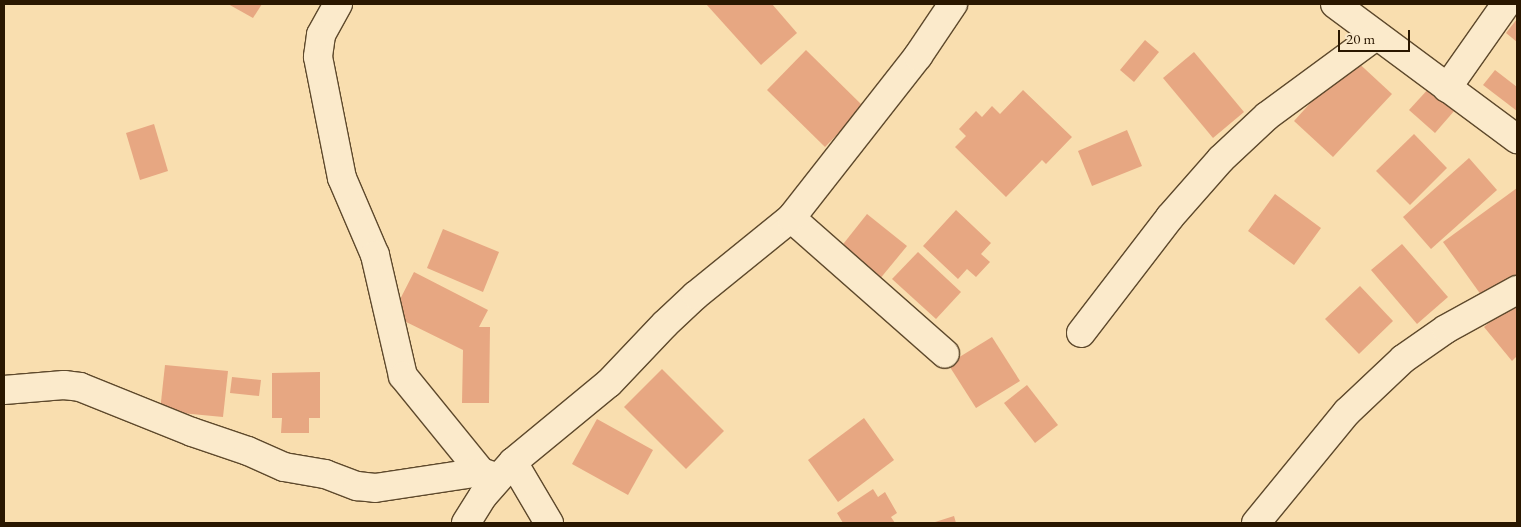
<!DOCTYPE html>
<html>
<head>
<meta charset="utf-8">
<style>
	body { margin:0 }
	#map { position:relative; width:1521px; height:527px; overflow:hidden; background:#f9deaf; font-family:"EB Garamond",serif }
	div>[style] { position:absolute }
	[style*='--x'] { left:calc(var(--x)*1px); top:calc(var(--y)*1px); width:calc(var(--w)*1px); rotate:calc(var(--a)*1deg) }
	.building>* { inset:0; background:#e7a782 }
	.roads { filter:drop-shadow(1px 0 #5e492c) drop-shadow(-1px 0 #5e492c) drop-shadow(0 1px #5e492c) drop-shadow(0 -1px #5e492c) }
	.minor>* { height:28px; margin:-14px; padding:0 14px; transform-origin:14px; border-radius:14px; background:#fbeacb }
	span { translate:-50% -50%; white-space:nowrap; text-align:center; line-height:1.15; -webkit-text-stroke:4px #fbeacb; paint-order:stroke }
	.frame { position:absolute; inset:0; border:5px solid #2a1700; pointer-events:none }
	.scale { position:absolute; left:1338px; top:30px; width:72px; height:22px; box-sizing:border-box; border:2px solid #2a1700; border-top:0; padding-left:6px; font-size:15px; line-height:18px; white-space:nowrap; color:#2a1700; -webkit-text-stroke:4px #fbeacb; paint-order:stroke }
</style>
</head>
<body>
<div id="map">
	<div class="building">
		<i style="clip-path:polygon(228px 4px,262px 4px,253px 18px)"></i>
		<i style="clip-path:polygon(706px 4px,772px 4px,797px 33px,761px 65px)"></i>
		<i style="clip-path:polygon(1517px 19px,1517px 42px,1506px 33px)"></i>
		<i style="clip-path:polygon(1145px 40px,1159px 52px,1134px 82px,1120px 70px)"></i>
		<i style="clip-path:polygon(806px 50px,864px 107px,825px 147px,767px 90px)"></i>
		<i style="clip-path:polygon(1194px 52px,1244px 112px,1213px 138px,1163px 78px)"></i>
		<i style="clip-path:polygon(1352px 57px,1392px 94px,1333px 157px,1294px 121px)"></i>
		<i style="clip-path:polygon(1495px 70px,1517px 87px,1517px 111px,1483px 85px)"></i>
		<i style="clip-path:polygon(1430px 87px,1455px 110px,1435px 133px,1409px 110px)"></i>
		<i style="clip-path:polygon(1023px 90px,1072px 137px,1046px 164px,1042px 160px,1006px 197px,955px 147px,966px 136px,959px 129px,976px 111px,982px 117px,992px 106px,1000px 114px)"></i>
		<i style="clip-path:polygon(154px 124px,168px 171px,140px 180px,126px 133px)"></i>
		<i style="clip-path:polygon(1127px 130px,1142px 166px,1092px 186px,1078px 151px)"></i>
		<i style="clip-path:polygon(1414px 134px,1447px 168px,1410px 205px,1376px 171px)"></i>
		<i style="clip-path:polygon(1469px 158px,1497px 190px,1431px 249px,1403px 217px)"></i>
		<i style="clip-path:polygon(1517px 188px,1517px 275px,1484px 299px,1443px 242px)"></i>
		<i style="clip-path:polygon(1275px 194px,1321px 228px,1294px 265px,1248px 231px)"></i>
		<i style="clip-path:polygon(956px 210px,991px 243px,981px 254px,990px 262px,976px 277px,967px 269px,958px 279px,923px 246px)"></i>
		<i style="clip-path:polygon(867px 214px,907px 246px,879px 280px,840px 248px)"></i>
		<i style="clip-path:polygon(443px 229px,499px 252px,483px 292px,427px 268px)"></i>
		<i style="clip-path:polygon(1402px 244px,1448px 297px,1417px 324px,1371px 270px)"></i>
		<i style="clip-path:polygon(918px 252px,961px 292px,936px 319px,892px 279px)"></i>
		<i style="clip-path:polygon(414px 272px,488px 310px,479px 327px,490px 327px,489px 403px,462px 403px,463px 350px,392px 315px)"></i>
		<i style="clip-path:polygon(1360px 286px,1393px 321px,1359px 354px,1325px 319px)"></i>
		<i style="clip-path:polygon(1517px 298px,1517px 356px,1512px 361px,1484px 327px)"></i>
		<i style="clip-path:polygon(992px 337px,1020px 381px,976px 408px,948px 364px)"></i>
		<i style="clip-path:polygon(165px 365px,228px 371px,223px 417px,160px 411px)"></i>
		<i style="clip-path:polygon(662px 369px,724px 431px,686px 469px,624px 407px)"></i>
		<i style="clip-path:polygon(320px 372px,320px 418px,309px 418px,309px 433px,281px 433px,282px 418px,272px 418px,272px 373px)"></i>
		<i style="clip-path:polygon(232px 377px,261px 380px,259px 396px,230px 393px)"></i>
		<i style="clip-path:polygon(1027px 385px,1058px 425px,1035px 443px,1004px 403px)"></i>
		<i style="clip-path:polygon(864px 418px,894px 460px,838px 502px,808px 460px)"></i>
		<i style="clip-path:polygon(597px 419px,653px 450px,628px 495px,572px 464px)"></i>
		<i style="clip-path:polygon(873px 489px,878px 497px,885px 492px,897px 513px,891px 517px,895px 523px,843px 523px,837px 513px)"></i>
		<i style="clip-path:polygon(954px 516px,956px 523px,932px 523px)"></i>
	</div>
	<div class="roads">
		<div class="minor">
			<i style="--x:338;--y:4;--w:35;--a:119"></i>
			<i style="--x:321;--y:35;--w:22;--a:98"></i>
			<i style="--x:318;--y:57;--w:123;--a:78.8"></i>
			<i style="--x:342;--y:178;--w:84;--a:66.8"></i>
			<i style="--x:375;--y:255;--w:124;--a:77"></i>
			<i style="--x:403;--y:376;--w:124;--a:50.9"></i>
			<i style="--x:1335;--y:4;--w:227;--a:36.6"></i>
			<i style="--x:1447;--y:88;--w:103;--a:-54.9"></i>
			<i style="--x:791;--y:218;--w:205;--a:41.4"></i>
			<i style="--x:1081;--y:333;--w:146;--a:-52.5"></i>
			<i style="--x:1170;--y:217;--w:77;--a:-48.7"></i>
			<i style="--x:1221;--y:159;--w:63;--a:-43.1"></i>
			<i style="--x:1267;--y:116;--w:135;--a:-36.3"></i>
			<i style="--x:4;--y:390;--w:60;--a:-4.8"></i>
			<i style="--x:64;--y:385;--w:16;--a:7"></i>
			<i style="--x:80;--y:387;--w:121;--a:21.9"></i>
			<i style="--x:192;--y:432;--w:59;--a:18.7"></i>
			<i style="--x:248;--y:451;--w:39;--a:24"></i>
			<i style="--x:284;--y:467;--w:42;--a:9.7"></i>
			<i style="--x:325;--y:474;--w:34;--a:21"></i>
			<i style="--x:357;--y:486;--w:18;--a:6"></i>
			<i style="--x:375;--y:488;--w:107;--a:-8.6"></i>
			<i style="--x:481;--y:472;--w:18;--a:19"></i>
			<i style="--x:513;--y:462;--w:71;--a:59.5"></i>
			<i style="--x:466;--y:523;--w:32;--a:-58"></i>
			<i style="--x:483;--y:496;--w:45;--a:-48.6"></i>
			<i style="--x:513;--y:462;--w:124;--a:-39.5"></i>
			<i style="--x:609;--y:383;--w:81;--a:-46.5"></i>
			<i style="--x:665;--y:324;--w:42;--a:-43.1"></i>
			<i style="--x:696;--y:295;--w:122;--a:-39"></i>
			<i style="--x:791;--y:218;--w:206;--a:-51.9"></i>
			<i style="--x:918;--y:56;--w:63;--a:-56.1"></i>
			<i style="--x:1256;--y:523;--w:144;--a:-50.7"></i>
			<i style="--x:1347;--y:412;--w:77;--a:-43.4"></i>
			<i style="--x:1403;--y:359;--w:52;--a:-34.9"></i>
			<i style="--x:1446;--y:329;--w:81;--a:-28.8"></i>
		</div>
	</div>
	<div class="frame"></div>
	<div class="scale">20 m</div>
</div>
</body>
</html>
